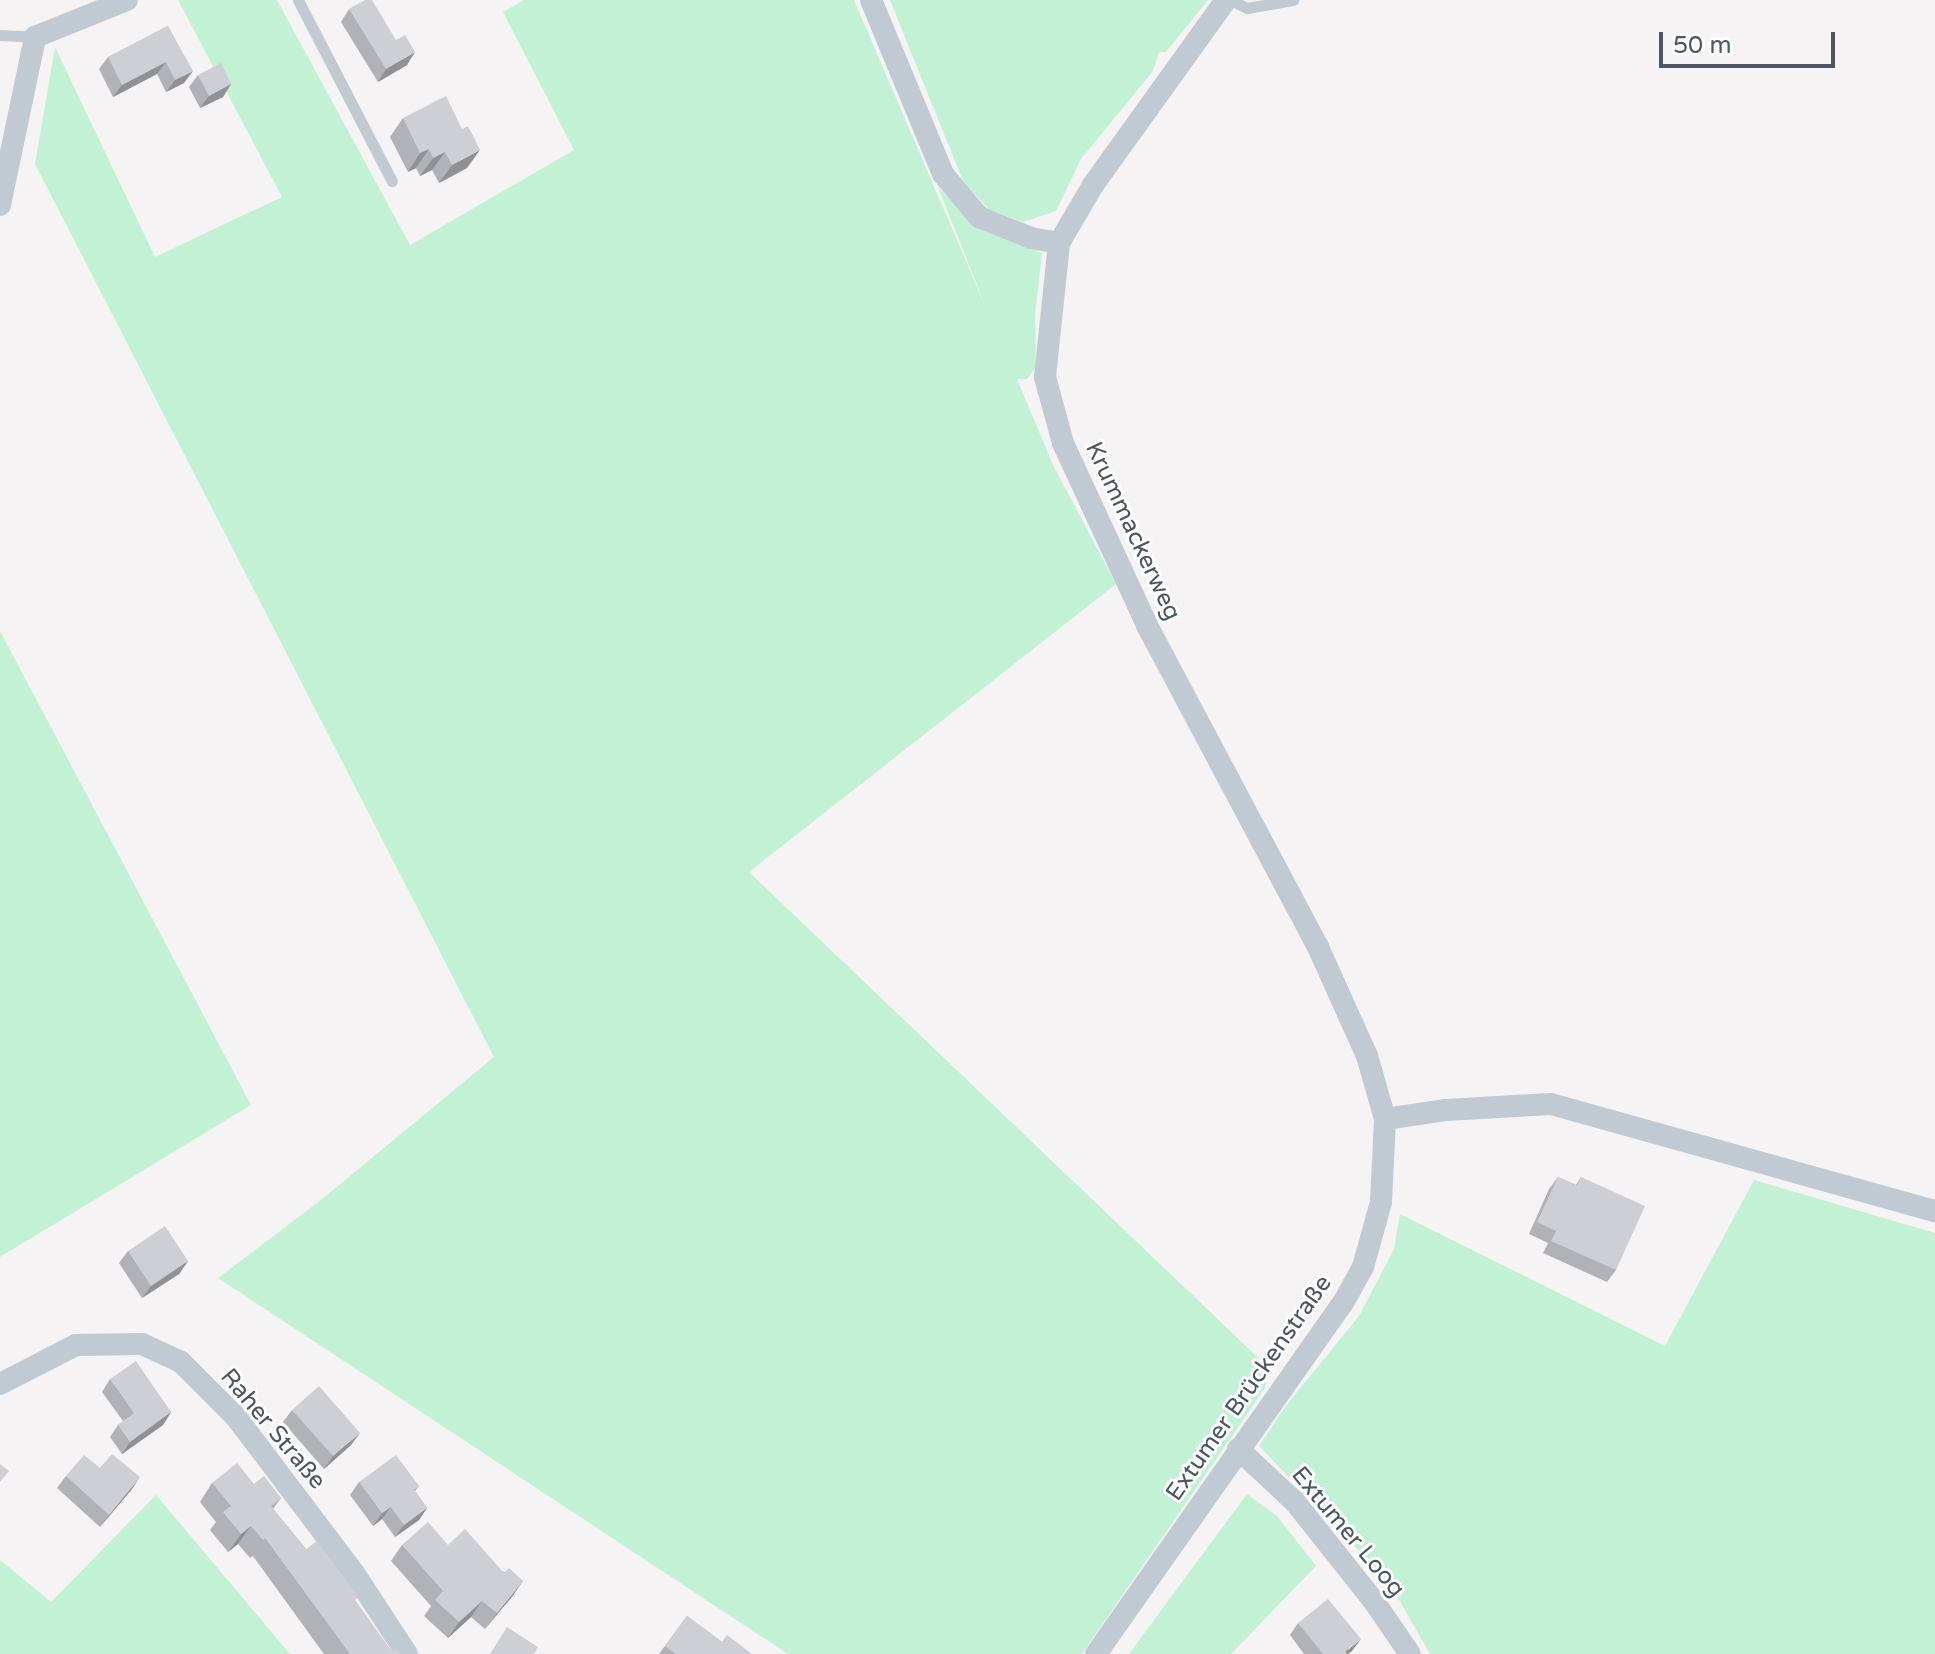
<!DOCTYPE html>
<html>
<head>
<meta charset="utf-8">
<style>
	body { margin:0 }
	#map { position:relative; width:1935px; height:1654px; overflow:hidden; background:#f5f3f3; font-family:"Varela Round",sans-serif }
	div>[style] { position:absolute }
	[style*='--x'] { left:calc(var(--x)*1px); top:calc(var(--y)*1px); width:calc(var(--w)*1px); rotate:calc(var(--a)*1deg) }
	.green>* { inset:0; background:#c3f1d5 }
	.service>* { height:11px; margin:-5.5px; padding:0 5.5px; transform-origin:5.5px; border-radius:5.5px; background:#c1cad2 }
	.minor>* { height:22px; margin:-11px; padding:0 11px; transform-origin:11px; border-radius:11px; background:#c1cad2 }
	.wall>* { inset:0; background:#b0b2b7 }
	.shaded-wall>* { inset:0; background:#909195 }
	.building>* { inset:0; background:#cdcfd5 }
	span { translate:-50% -50%; white-space:nowrap; text-align:center; line-height:1.15; -webkit-text-stroke:6px #fff; paint-order:stroke }
	.street-label { font-size:24px; color:#4a5661 }
	.scale { position:absolute; left:1659px; top:32px; width:176px; height:36px; box-sizing:border-box; border:4px solid #4a5661; border-top:0; padding-left:10px; font-size:24px; line-height:28px; white-space:nowrap; color:#4a5661; -webkit-text-stroke:6px #fff; paint-order:stroke }
</style>
</head>
<body>
<div id="map">
	<div class="green">
		<i style="clip-path:polygon(178px 0,277px 0,410px 245px,574px 150px,503px 12px,524px 0,854px 0,987px 310px,938px 187px,977px 226px,1042px 253px,1035px 314px,1036px 367px,1027px 379px,1017px 379px,1053px 465px,1116px 584px,749px 872px,1269px 1368px,1265px 1388px,1082px 1654px,788px 1654px,218px 1278px,321px 1200px,494px 1057px,35px 164px,55px 47px,155px 257px,282px 197px)"></i>
		<i style="clip-path:polygon(890px 0,1208px 0,1166px 52px,1159px 52px,1153px 71px,1081px 159px,1056px 211px,1023px 222px,988px 209px,963px 181px)"></i>
		<i style="clip-path:polygon(0 631px,251px 1105px,0 1257px)"></i>
		<i style="clip-path:polygon(1754px 1180px,1935px 1233px,1935px 1654px,1430px 1654px,1389px 1582px,1259px 1446px,1285px 1407px,1359px 1316px,1394px 1249px,1400px 1214px,1665px 1346px)"></i>
		<i style="clip-path:polygon(1247px 1494px,1278px 1517px,1316px 1566px,1231px 1654px,1129px 1654px)"></i>
		<i style="clip-path:polygon(156px 1495px,290px 1654px,0 1654px,0 1560px,51px 1602px)"></i>
	</div>
	<div class="service">
		<i style="--x:298;--y:0;--w:204;--a:62.6"></i>
		<i style="--x:1231;--y:0;--w:18;--a:27"></i>
		<i style="--x:1247;--y:8;--w:47;--a:-9.9"></i>
		<i style="--x:0;--y:35;--w:35;--a:3"></i>
	</div>
	<div class="minor">
		<i style="--x:871;--y:0;--w:188;--a:67.5"></i>
		<i style="--x:943;--y:174;--w:56;--a:50.1"></i>
		<i style="--x:979;--y:217;--w:56;--a:22"></i>
		<i style="--x:1031;--y:238;--w:28;--a:10"></i>
		<i style="--x:0;--y:205;--w:172;--a:-78.2"></i>
		<i style="--x:35;--y:37;--w:99;--a:-21.9"></i>
		<i style="--x:1385;--y:1119;--w:62;--a:-8.4"></i>
		<i style="--x:1446;--y:1110;--w:105;--a:-3.3"></i>
		<i style="--x:1551;--y:1104;--w:399;--a:15.6"></i>
		<i style="--x:0;--y:1384;--w:85;--a:-27.2"></i>
		<i style="--x:76;--y:1345;--w:66;--a:-0.9"></i>
		<i style="--x:142;--y:1344;--w:43;--a:24.8"></i>
		<i style="--x:181;--y:1362;--w:78;--a:45"></i>
		<i style="--x:236;--y:1417;--w:196;--a:52.9"></i>
		<i style="--x:354;--y:1573;--w:97;--a:56.8"></i>
		<i style="--x:1238;--y:1449;--w:78;--a:42.9"></i>
		<i style="--x:1295;--y:1502;--w:125;--a:51.5"></i>
		<i style="--x:1373;--y:1600;--w:65;--a:55.6"></i>
		<i style="--x:1096;--y:1654;--w:429;--a:-54.9"></i>
		<i style="--x:1343;--y:1303;--w:41;--a:-60.9"></i>
		<i style="--x:1363;--y:1267;--w:67;--a:-74.5"></i>
		<i style="--x:1381;--y:1202;--w:83;--a:-87.2"></i>
		<i style="--x:1385;--y:1119;--w:66;--a:-105.9"></i>
		<i style="--x:1367;--y:1056;--w:120;--a:-114.2"></i>
		<i style="--x:1318;--y:947;--w:365;--a:-118"></i>
		<i style="--x:1147;--y:625;--w:200;--a:-114.8"></i>
		<i style="--x:1063;--y:443;--w:68;--a:-105.3"></i>
		<i style="--x:1045;--y:377;--w:135;--a:-84"></i>
		<i style="--x:1059;--y:243;--w:67;--a:-59.6"></i>
		<i style="--x:1093;--y:185;--w:228;--a:-54.3"></i>
	</div>
	<div class="wall">
		<i style="clip-path:polygon(349px 9px,407px 65px,378px 82px,341px 22px)"></i>
		<i style="clip-path:polygon(168px 26px,184px 83px,166px 92px,157px 74px,113px 97px,99px 69px,108px 57px)"></i>
		<i style="clip-path:polygon(198px 75px,231px 84px,223px 97px,200px 108px,189px 87px)"></i>
		<i style="clip-path:polygon(403px 118px,467px 168px,439px 183px,432px 170px,420px 176px,416px 168px,408px 172px,390px 137px)"></i>
		<i style="clip-path:polygon(1558px 1177px,1576px 1185px,1581px 1177px,1616px 1270px,1607px 1282px,1543px 1253px,1548px 1243px,1529px 1234px,1549px 1189px)"></i>
		<i style="clip-path:polygon(128px 1251px,188px 1261px,179px 1274px,142px 1298px,119px 1263px)"></i>
		<i style="clip-path:polygon(110px 1379px,171px 1412px,163px 1425px,122px 1454px,110px 1437px,118px 1425px,123px 1421px,102px 1392px)"></i>
		<i style="clip-path:polygon(292px 1410px,351px 1445px,324px 1469px,283px 1422px)"></i>
		<i style="clip-path:polygon(100px 1468px,132px 1489px,100px 1527px,57px 1488px,66px 1476px)"></i>
		<i style="clip-path:polygon(359px 1482px,419px 1486px,415px 1491px,427px 1508px,419px 1520px,395px 1537px,382px 1519px,373px 1526px,350px 1495px)"></i>
		<i style="clip-path:polygon(212px 1483px,254px 1484px,281px 1498px,273px 1509px,306px 1549px,355px 1601px,392px 1652px,400px 1654px,324px 1654px,253px 1556px,250px 1558px,238px 1544px,228px 1552px,210px 1530px,216px 1522px,200px 1502px)"></i>
		<i style="clip-path:polygon(402px 1545px,448px 1545px,523px 1581px,485px 1629px,471px 1617px,448px 1638px,424px 1616px,431px 1606px,391px 1561px)"></i>
		<i style="clip-path:polygon(687px 1616px,722px 1642px,752px 1654px,659px 1654px)"></i>
		<i style="clip-path:polygon(1298px 1623px,1352px 1651px,1348px 1654px,1304px 1654px,1290px 1635px)"></i>
	</div>
	<div class="shaded-wall">
		<i style="clip-path:polygon(415px 52px,407px 65px,378px 82px,386px 69px)"></i>
		<i style="clip-path:polygon(166px 62px,157px 74px,113px 97px,122px 85px)"></i>
		<i style="clip-path:polygon(193px 71px,184px 83px,166px 92px,175px 80px)"></i>
		<i style="clip-path:polygon(231px 84px,223px 97px,200px 108px,209px 96px)"></i>
		<i style="clip-path:polygon(429px 149px,416px 168px,408px 172px,420px 153px)"></i>
		<i style="clip-path:polygon(480px 150px,467px 168px,439px 183px,452px 165px)"></i>
		<i style="clip-path:polygon(445px 152px,432px 170px,420px 176px,433px 158px)"></i>
		<i style="clip-path:polygon(188px 1261px,179px 1274px,142px 1298px,151px 1286px)"></i>
		<i style="clip-path:polygon(171px 1412px,163px 1425px,122px 1454px,130px 1442px)"></i>
		<i style="clip-path:polygon(360px 1433px,351px 1445px,324px 1469px,333px 1456px)"></i>
		<i style="clip-path:polygon(140px 1477px,132px 1489px,100px 1527px,109px 1515px)"></i>
		<i style="clip-path:polygon(391px 1507px,382px 1519px,373px 1526px,382px 1513px)"></i>
		<i style="clip-path:polygon(427px 1508px,419px 1520px,395px 1537px,404px 1525px)"></i>
		<i style="clip-path:polygon(251px 1526px,238px 1544px,228px 1552px,241px 1534px)"></i>
		<i style="clip-path:polygon(523px 1581px,512px 1597px,485px 1629px,497px 1613px)"></i>
		<i style="clip-path:polygon(482px 1601px,471px 1617px,448px 1638px,459px 1622px)"></i>
		<i style="clip-path:polygon(1361px 1639px,1352px 1651px,1348px 1654px,1343px 1654px)"></i>
	</div>
	<div class="building">
		<i style="clip-path:polygon(365px 0,372px 0,396px 40px,405px 35px,415px 52px,386px 69px,349px 9px)"></i>
		<i style="clip-path:polygon(168px 26px,193px 71px,175px 80px,166px 62px,122px 85px,108px 57px)"></i>
		<i style="clip-path:polygon(221px 63px,231px 84px,209px 96px,198px 75px)"></i>
		<i style="clip-path:polygon(446px 96px,462px 129px,468px 126px,480px 150px,452px 165px,445px 152px,433px 158px,429px 149px,420px 153px,403px 118px)"></i>
		<i style="clip-path:polygon(1558px 1177px,1577px 1186px,1581px 1177px,1645px 1206px,1616px 1270px,1551px 1241px,1556px 1231px,1537px 1222px)"></i>
		<i style="clip-path:polygon(165px 1226px,188px 1261px,151px 1286px,128px 1251px)"></i>
		<i style="clip-path:polygon(136px 1361px,171px 1412px,130px 1442px,118px 1425px,134px 1413px,110px 1379px)"></i>
		<i style="clip-path:polygon(319px 1386px,360px 1433px,333px 1456px,292px 1410px)"></i>
		<i style="clip-path:polygon(112px 1454px,140px 1477px,109px 1515px,66px 1476px,84px 1455px,100px 1468px)"></i>
		<i style="clip-path:polygon(396px 1455px,419px 1486px,414px 1490px,427px 1508px,404px 1525px,391px 1507px,382px 1513px,359px 1482px)"></i>
		<i style="clip-path:polygon(237px 1463px,254px 1484px,264px 1476px,281px 1498px,271px 1506px,306px 1549px,317px 1541px,358px 1597px,355px 1600px,392px 1652px,396px 1648px,400px 1654px,350px 1654px,265px 1538px,263px 1540px,251px 1526px,241px 1534px,223px 1512px,231px 1506px,212px 1483px)"></i>
		<i style="clip-path:polygon(0 1464px,9px 1471px,0 1482px)"></i>
		<i style="clip-path:polygon(428px 1522px,448px 1545px,465px 1529px,504px 1573px,509px 1568px,523px 1581px,497px 1613px,482px 1601px,459px 1622px,435px 1600px,443px 1591px,402px 1545px)"></i>
		<i style="clip-path:polygon(1328px 1599px,1361px 1639px,1345px 1651px,1347px 1654px,1323px 1654px,1298px 1623px)"></i>
		<i style="clip-path:polygon(687px 1616px,722px 1642px,727px 1635px,752px 1654px,676px 1654px,665px 1646px)"></i>
		<i style="clip-path:polygon(507px 1627px,538px 1647px,534px 1654px,490px 1654px)"></i>
	</div>
	<div class="street-label">
		<span style="left:1133px;top:531px;rotate:65deg">Krummackerweg</span>
		<span style="left:1249px;top:1388px;rotate:-55deg">Extumer Brückenstraße</span>
		<span style="left:273px;top:1429px;rotate:50deg">Raher Straße</span>
		<span style="left:1348px;top:1532px;rotate:50deg">Extumer Loog</span>
	</div>
	<div class="scale">50 m</div>
</div>
</body>
</html>
